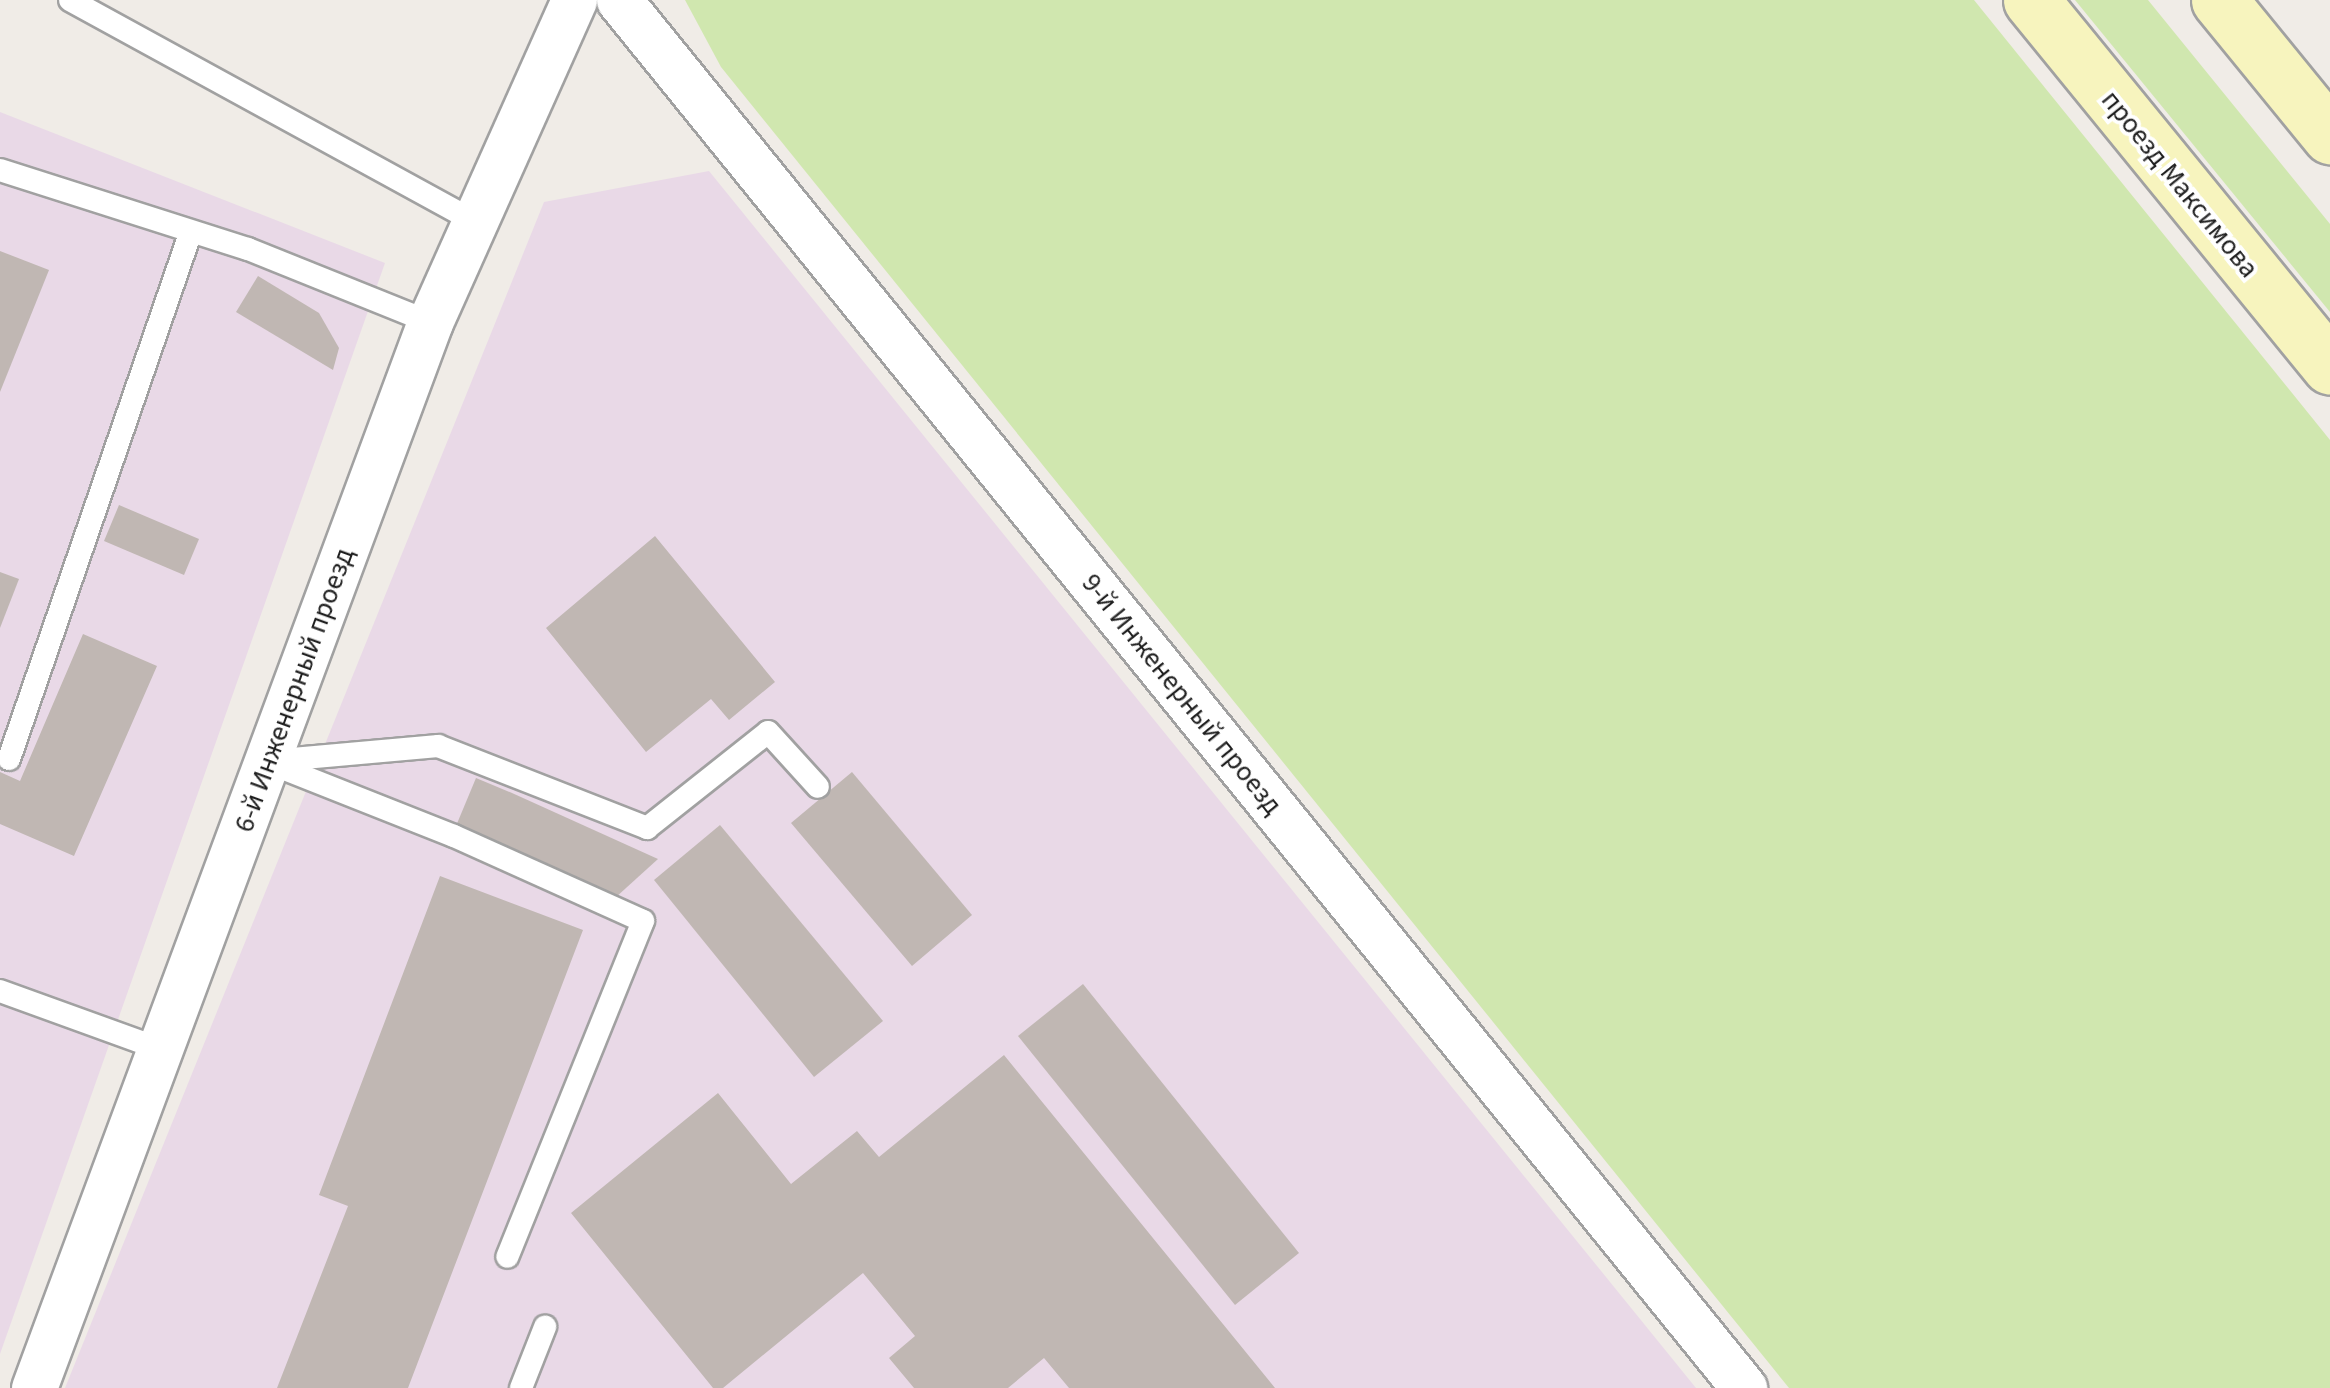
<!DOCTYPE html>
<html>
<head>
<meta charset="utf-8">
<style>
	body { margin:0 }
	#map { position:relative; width:2330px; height:1388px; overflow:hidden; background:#f0ece7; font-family:"Source Sans 3",sans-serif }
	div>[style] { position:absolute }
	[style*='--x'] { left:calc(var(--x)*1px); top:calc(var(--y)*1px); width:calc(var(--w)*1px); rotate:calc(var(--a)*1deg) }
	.industrial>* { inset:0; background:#e9d9e7 }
	.grass>* { inset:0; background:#d0e7af }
	.building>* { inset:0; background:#c0b7b3 }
	.roads { filter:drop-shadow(2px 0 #a1a1a1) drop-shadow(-2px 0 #a1a1a1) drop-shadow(0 2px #a1a1a1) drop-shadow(0 -2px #a1a1a1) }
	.lane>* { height:22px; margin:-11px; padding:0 11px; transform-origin:11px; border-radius:11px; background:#fff }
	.street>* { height:45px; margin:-22.5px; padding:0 22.5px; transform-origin:22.5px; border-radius:22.5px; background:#fff }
	.secondary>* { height:55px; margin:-27.5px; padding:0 27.5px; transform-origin:27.5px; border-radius:27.5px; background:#f7f4be }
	span { translate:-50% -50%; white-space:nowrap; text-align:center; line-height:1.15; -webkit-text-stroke:8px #fff; paint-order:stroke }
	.street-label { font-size:28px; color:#202020 }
</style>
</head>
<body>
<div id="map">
	<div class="industrial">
		<i style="clip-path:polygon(0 112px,385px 263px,0 1354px)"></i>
		<i style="clip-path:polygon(709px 171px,1696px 1388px,65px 1388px,544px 202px)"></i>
	</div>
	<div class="grass">
		<i style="clip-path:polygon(685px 0,1974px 0,2330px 440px,2330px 1388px,1789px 1388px,721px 67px)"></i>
		<i style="clip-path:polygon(2075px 0,2148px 0,2330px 224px,2330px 312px)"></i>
	</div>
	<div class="building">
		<i style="clip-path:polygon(0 251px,49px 270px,0 392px)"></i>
		<i style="clip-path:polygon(258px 276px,319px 313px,339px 348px,333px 370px,236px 312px)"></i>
		<i style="clip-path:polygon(119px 505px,199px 539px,184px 575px,104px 541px)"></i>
		<i style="clip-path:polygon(655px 536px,775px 682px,729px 720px,711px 699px,646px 752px,546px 628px)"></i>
		<i style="clip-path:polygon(0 572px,19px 579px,0 628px)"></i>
		<i style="clip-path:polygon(83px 634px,157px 666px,74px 856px,0 824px,0 772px,20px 781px)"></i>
		<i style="clip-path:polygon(852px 772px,972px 915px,912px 966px,791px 823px)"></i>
		<i style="clip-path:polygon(476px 778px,512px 793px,658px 859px,615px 898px,456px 826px)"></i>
		<i style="clip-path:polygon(720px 825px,883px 1021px,814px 1077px,654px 880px)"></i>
		<i style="clip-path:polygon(440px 876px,583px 930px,408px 1388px,277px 1388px,348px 1206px,319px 1195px)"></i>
		<i style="clip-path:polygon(1083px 984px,1299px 1253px,1235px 1305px,1018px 1036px)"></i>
		<i style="clip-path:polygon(1004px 1055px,1275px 1388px,1069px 1388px,1044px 1358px,1008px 1388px,914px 1388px,889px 1358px,915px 1336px,863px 1273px,723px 1388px,713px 1388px,571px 1213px,718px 1093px,791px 1184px,857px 1131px,879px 1157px)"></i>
	</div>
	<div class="roads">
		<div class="lane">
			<i style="--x:70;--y:0;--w:458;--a:28.7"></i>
			<i style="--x:0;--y:170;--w:260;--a:17.7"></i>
			<i style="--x:248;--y:249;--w:196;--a:21.9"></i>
			<i style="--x:9;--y:759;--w:558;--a:-70.98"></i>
			<i style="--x:270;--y:761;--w:169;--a:-5.1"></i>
			<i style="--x:438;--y:746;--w:225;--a:21.4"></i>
			<i style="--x:647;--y:828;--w:154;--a:-38.4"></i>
			<i style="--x:768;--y:732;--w:74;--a:47.7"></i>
			<i style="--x:267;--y:762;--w:201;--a:21.6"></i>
			<i style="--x:454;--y:836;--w:207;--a:24.2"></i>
			<i style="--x:643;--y:921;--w:362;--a:112"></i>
			<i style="--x:0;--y:991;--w:170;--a:19.9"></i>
			<i style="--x:521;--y:1388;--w:66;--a:-68.5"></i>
		</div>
		<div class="street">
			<i style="--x:619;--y:0;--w:1787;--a:50.97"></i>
			<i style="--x:34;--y:1388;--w:1137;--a:-69.62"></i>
			<i style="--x:430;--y:322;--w:353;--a:-65.9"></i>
		</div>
		<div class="secondary">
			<i style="--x:2031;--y:0;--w:473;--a:50.8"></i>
			<i style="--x:2219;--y:0;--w:176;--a:50.8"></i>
		</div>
	</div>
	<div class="street-label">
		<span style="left:2180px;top:184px;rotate:51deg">проезд Максимова</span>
		<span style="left:294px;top:690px;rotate:-70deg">6-й Инженерный проезд</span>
		<span style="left:1182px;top:694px;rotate:51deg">9-й Инженерный проезд</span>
	</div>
</div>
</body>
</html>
